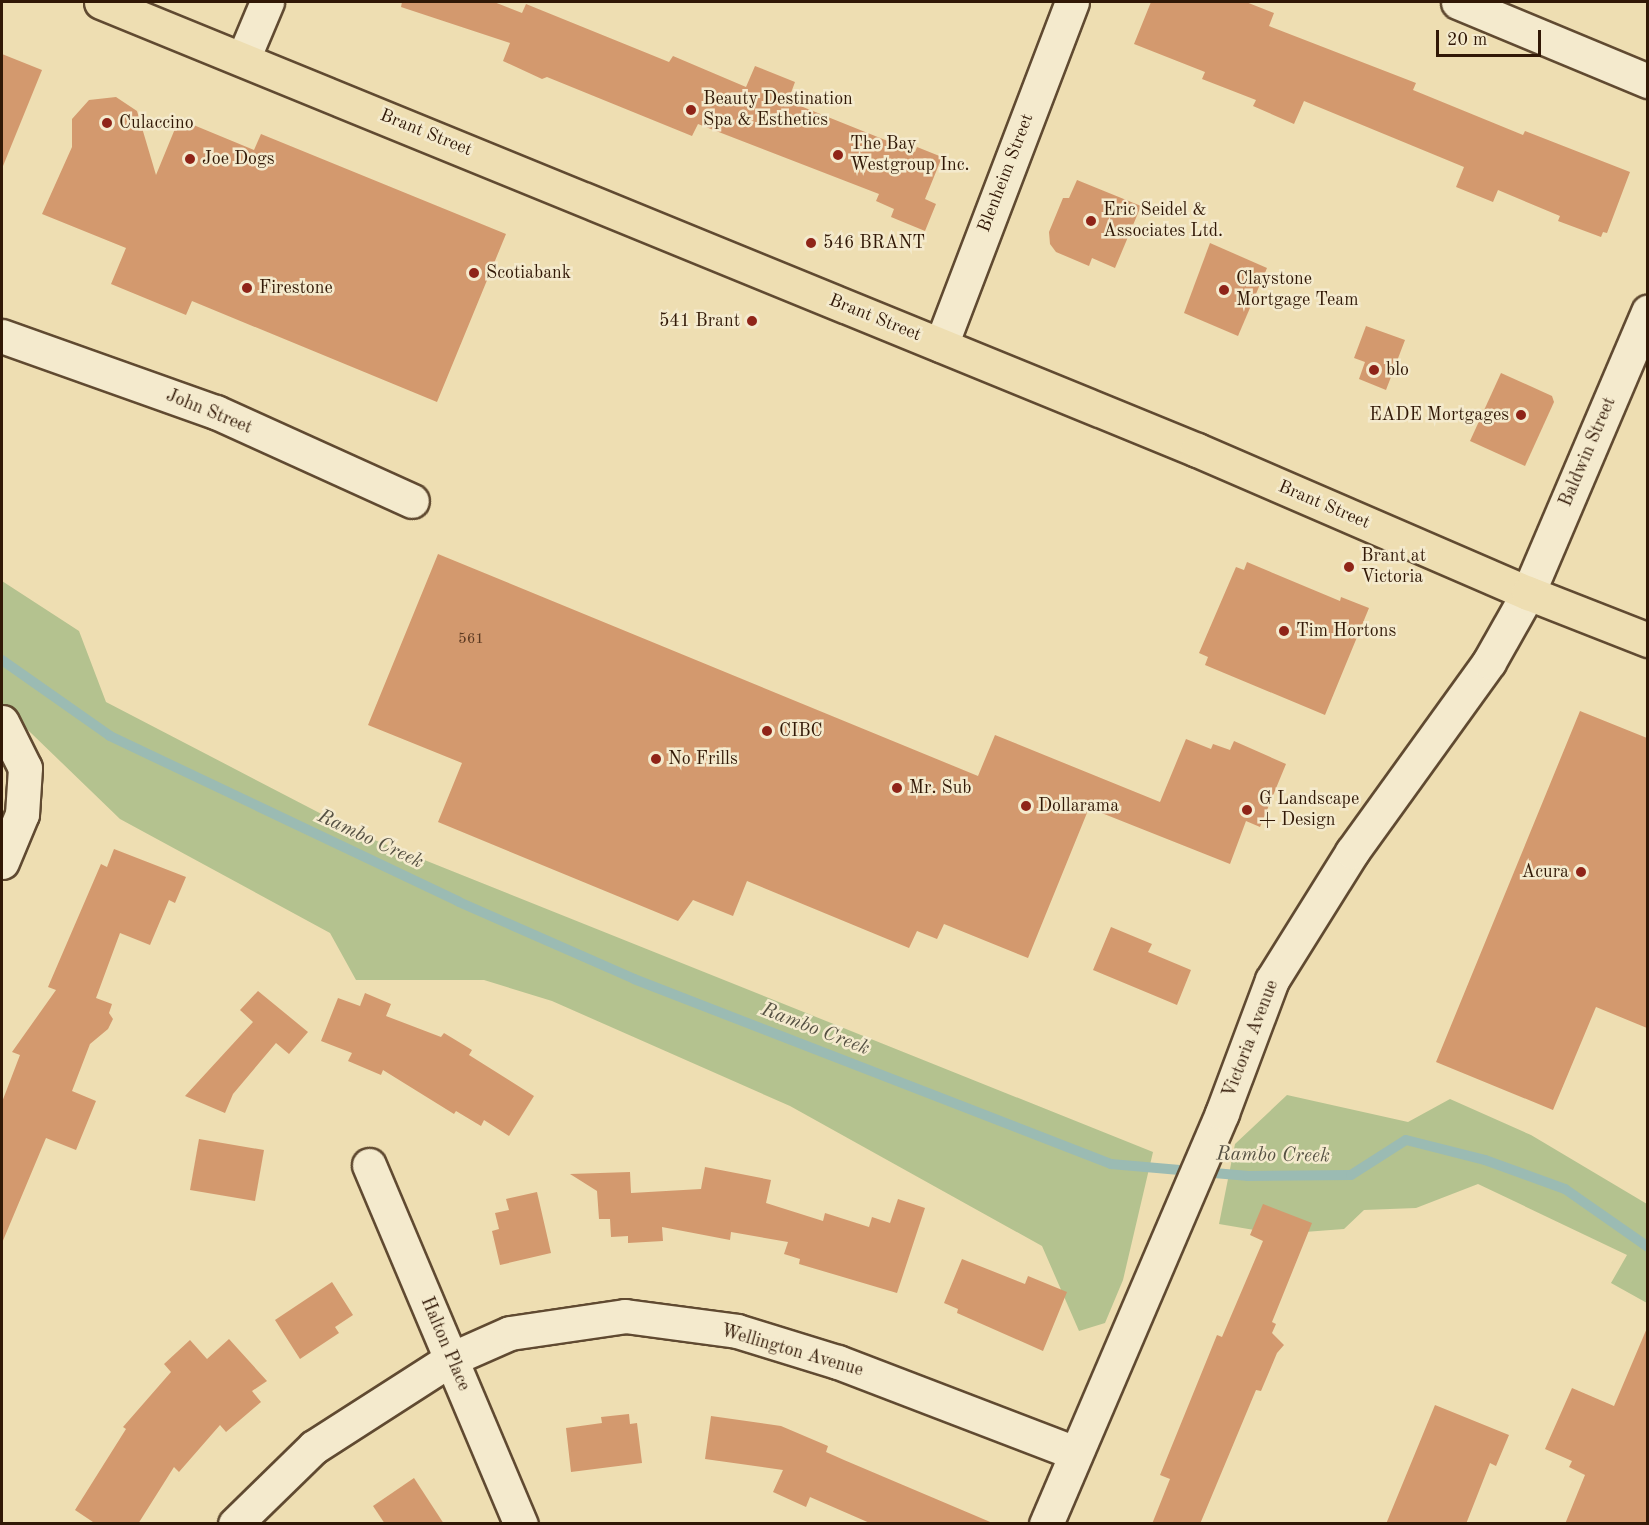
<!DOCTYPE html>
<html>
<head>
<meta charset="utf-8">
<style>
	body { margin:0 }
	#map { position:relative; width:1649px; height:1525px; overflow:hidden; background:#eedeb2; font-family:"Old Standard TT",serif }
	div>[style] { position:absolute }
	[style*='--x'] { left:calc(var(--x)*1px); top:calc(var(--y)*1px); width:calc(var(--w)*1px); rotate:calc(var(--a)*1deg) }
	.green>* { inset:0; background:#b4c28f }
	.stream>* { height:10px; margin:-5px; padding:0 5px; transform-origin:5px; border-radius:5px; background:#9bbbb3 }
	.building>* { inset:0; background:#d3996e }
	.roads { filter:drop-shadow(2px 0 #604a31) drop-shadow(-2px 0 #604a31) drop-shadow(0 2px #604a31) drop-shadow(0 -2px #604a31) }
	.minor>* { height:33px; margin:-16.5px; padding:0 16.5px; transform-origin:16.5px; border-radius:16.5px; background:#f4eacd }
	.major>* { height:33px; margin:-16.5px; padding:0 16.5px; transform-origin:16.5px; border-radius:16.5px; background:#eedeb2 }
	.dots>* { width:16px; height:16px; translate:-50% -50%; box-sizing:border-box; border:3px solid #f4eacd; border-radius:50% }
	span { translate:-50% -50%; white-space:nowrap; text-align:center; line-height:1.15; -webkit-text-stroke:5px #f4eacd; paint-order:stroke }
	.number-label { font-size:15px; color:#5a3820 }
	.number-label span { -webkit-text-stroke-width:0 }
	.poi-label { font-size:18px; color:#311806 }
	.left { translate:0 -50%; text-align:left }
	.right { translate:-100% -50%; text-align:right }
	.street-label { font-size:18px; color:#311806 }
	.water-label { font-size:20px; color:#565143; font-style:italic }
	.frame { position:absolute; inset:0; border:3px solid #311806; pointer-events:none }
	.scale { position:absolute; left:1436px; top:30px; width:105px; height:27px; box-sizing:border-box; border:3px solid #311806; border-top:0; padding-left:8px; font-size:18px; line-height:21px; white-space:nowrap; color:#311806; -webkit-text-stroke:4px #f4eacd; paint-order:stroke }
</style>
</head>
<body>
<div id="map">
	<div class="green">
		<i style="clip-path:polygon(2px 581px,79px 631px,106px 702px,362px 835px,1153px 1152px,1123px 1280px,1105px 1323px,1079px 1331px,1042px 1246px,790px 1106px,552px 1001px,484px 980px,356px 980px,330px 933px,120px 819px,2px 705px)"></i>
		<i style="clip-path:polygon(1287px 1095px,1408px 1122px,1450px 1099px,1531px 1135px,1647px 1204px,1647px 1303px,1611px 1283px,1627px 1255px,1478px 1184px,1416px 1208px,1364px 1210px,1344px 1229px,1278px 1234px,1219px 1224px,1235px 1144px)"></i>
	</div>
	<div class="stream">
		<i style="--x:2;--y:660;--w:132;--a:35.1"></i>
		<i style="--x:110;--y:736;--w:386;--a:25.4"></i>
		<i style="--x:459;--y:902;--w:191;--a:23.7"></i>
		<i style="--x:634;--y:979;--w:512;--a:21.2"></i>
		<i style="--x:1111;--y:1164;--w:138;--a:5"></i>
		<i style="--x:1248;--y:1176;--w:103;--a:-0.6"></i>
		<i style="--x:1351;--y:1175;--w:65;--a:-32.5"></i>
		<i style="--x:1406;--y:1140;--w:81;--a:14.2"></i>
		<i style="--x:1485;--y:1160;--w:85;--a:19.9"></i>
		<i style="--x:1565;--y:1189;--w:101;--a:34.9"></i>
	</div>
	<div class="building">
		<i style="clip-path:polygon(402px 2px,494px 2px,522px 13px,526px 4px,669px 62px,673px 56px,746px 87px,755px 66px,795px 82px,788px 101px,915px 152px,917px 147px,942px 157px,925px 199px,936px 204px,925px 231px,891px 217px,894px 209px,876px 201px,879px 194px,698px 124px,692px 136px,547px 77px,542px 79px,503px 61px,510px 43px,401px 7px)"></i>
		<i style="clip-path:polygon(1151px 2px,1246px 2px,1274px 13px,1269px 26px,1416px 83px,1413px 90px,1523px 135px,1525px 131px,1630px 172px,1607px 233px,1603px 232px,1601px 237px,1558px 221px,1560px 216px,1498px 190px,1493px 202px,1456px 187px,1464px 167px,1304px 101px,1294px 124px,1253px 106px,1256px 100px,1202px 79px,1205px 72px,1134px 44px)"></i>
		<i style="clip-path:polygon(2px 54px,42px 70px,3px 166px,2px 165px)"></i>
		<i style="clip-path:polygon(116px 97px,137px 111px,156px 175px,179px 119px,254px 150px,261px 134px,506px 234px,437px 402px,192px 301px,186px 315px,111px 284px,126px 248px,42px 214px,72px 147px,72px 119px,89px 100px)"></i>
		<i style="clip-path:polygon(1077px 180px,1141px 206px,1115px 268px,1092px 258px,1089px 266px,1056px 252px,1050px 244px,1049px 232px,1063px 198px,1069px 198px)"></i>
		<i style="clip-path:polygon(1210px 243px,1267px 268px,1238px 336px,1184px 313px)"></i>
		<i style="clip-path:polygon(1366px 326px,1405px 340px,1386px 390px,1359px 379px,1365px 362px,1354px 358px)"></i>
		<i style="clip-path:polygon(1501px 373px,1552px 396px,1554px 402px,1525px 466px,1470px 441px)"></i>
		<i style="clip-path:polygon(438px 554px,978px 776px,995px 735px,1160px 802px,1186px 739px,1211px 749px,1213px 744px,1230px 750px,1234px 741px,1286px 764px,1260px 827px,1246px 821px,1230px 864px,1089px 808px,1028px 958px,944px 924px,937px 939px,917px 931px,909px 948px,747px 881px,733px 916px,693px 900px,678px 921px,438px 822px,462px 763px,368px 725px)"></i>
		<i style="clip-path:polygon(1247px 562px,1340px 601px,1341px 597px,1369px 608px,1325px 715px,1205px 665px,1208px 657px,1199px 653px,1236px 567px,1244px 570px)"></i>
		<i style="clip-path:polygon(1580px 711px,1647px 738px,1647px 1028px,1596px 1007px,1553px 1110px,1436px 1062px)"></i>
		<i style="clip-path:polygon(114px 849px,186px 877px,175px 903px,169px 900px,150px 945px,120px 933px,96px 998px,112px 1004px,109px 1013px,113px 1019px,108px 1029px,90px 1044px,72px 1091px,96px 1101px,76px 1150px,46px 1138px,2px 1243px,2px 1102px,20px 1055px,12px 1052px,56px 990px,48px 987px,101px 864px,107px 867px)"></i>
		<i style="clip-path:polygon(1111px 927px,1152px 944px,1148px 952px,1191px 970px,1177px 1005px,1093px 970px)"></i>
		<i style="clip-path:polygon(258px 991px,308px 1032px,289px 1054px,276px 1043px,233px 1094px,225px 1113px,185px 1096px,253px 1022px,240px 1010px)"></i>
		<i style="clip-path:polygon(365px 993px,391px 1004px,386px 1016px,441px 1037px,444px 1033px,472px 1050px,469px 1055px,534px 1096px,509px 1136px,484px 1120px,481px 1126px,456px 1111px,454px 1114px,383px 1070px,381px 1075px,348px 1061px,352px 1053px,321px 1041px,338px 998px,360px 1006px)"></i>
		<i style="clip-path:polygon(199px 1139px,264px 1150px,255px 1201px,190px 1190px)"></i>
		<i style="clip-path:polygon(705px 1167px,771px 1180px,766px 1203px,823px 1221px,825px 1213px,869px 1227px,872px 1217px,890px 1223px,898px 1199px,925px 1208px,897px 1293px,799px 1264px,800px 1259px,784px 1254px,788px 1242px,731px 1232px,730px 1240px,662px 1227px,663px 1241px,628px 1243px,628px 1236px,611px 1237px,610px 1219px,599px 1219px,597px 1191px,570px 1174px,630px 1172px,631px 1193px,701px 1189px)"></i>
		<i style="clip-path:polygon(537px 1192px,551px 1253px,500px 1265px,492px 1231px,499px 1229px,495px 1213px,509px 1210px,506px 1199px)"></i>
		<i style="clip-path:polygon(1263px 1204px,1312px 1223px,1272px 1322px,1276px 1324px,1272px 1333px,1284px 1345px,1277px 1353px,1261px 1391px,1256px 1390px,1200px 1524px,1152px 1524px,1170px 1479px,1160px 1475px,1217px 1335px,1222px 1337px,1263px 1241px,1250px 1235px)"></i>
		<i style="clip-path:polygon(962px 1259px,1025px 1284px,1028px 1276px,1067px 1292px,1043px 1351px,957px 1313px,958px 1309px,944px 1303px)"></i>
		<i style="clip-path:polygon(332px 1282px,353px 1315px,335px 1327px,339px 1333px,300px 1359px,275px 1320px)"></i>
		<i style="clip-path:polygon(1647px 1328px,1647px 1524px,1565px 1524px,1585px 1475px,1569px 1467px,1572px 1461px,1545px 1449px,1572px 1388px,1614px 1406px)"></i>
		<i style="clip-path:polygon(229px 1339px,267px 1381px,252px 1391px,261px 1402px,226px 1432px,220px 1425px,179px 1472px,174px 1467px,138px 1524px,96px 1524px,75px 1510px,126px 1429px,123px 1427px,171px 1372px,164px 1364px,190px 1340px,207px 1359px)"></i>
		<i style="clip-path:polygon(1435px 1405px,1509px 1435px,1496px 1466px,1490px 1463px,1466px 1524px,1386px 1524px)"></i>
		<i style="clip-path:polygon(629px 1414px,630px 1424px,637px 1423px,642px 1463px,571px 1472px,566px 1428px,602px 1423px,601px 1417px)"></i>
		<i style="clip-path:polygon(711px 1416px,781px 1426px,828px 1446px,826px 1452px,844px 1460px,995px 1524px,872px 1524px,810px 1497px,806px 1507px,773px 1492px,783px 1470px,705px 1459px)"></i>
		<i style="clip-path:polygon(414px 1478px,444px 1524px,385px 1524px,373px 1506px)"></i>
	</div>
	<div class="roads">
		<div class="minor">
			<i style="--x:1458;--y:2;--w:206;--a:22.6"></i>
			<i style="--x:243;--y:59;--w:62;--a:-67.2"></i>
			<i style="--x:2;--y:336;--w:227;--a:19.6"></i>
			<i style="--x:216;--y:412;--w:215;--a:24.4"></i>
			<i style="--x:941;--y:345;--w:367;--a:-69.1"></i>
			<i style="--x:2;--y:722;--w:51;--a:63.4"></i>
			<i style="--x:25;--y:768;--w:46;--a:93.7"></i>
			<i style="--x:22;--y:814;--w:52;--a:112.6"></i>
			<i style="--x:369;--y:1165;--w:390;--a:67.1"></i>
			<i style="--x:235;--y:1524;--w:110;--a:-44.3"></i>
			<i style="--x:314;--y:1447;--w:163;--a:-32.7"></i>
			<i style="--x:451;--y:1359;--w:64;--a:-23.8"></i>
			<i style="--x:510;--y:1333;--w:116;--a:-8.4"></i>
			<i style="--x:625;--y:1316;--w:113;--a:7.6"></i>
			<i style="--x:737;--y:1331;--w:106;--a:17.1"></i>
			<i style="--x:838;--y:1362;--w:254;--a:21"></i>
			<i style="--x:1046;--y:1524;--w:447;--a:-66.8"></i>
			<i style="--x:1222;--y:1113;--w:142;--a:-69.4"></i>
			<i style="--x:1272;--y:980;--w:151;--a:-58"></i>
			<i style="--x:1352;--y:852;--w:234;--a:-54.2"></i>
			<i style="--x:1489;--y:662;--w:79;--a:-60.5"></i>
			<i style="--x:1528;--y:593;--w:306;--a:-66.9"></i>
		</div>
		<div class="major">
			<i style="--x:101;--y:2;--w:1184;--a:22.23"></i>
			<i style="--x:1197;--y:450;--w:361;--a:23.4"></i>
			<i style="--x:1528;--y:593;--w:129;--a:21.4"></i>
		</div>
	</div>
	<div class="dots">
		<i style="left:691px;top:110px;background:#8f2418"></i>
		<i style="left:107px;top:123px;background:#8f2418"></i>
		<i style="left:838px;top:155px;background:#8f2418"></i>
		<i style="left:190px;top:159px;background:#8f2418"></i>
		<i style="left:1091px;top:221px;background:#8f2418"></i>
		<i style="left:811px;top:243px;background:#8f2418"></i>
		<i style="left:474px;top:273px;background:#8f2418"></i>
		<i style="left:247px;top:288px;background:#8f2418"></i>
		<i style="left:1224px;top:290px;background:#8f2418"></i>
		<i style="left:752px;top:321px;background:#8f2418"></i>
		<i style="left:1374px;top:370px;background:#8f2418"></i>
		<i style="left:1521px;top:415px;background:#8f2418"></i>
		<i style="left:1349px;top:567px;background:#8f2418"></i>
		<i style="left:1284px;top:631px;background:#8f2418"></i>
		<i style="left:767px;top:731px;background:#8f2418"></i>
		<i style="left:656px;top:759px;background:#8f2418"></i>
		<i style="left:897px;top:788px;background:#8f2418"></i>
		<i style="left:1026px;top:806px;background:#8f2418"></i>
		<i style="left:1247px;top:810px;background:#8f2418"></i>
		<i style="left:1581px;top:872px;background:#8f2418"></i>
	</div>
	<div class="number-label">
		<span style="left:471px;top:640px">561</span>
	</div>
	<div class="poi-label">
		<span class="left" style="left:703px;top:110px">Beauty Destination<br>Spa &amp; Esthetics</span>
		<span class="left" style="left:119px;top:123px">Culaccino</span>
		<span class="left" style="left:850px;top:155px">The Bay<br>Westgroup Inc.</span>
		<span class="left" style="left:202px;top:159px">Joe Dogs</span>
		<span class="left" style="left:1103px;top:221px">Eric Seidel &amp;<br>Associates Ltd.</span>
		<span class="left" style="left:823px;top:243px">546 BRANT</span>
		<span class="left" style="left:486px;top:273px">Scotiabank</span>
		<span class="left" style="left:1236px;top:290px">Claystone<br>Mortgage Team</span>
		<span class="left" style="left:259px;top:288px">Firestone</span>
		<span class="right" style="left:740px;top:321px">541 Brant</span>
		<span class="left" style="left:1386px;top:370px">blo</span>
		<span class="right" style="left:1509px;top:415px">EADE Mortgages</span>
		<span class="left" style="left:1361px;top:567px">Brant at<br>Victoria</span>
		<span class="left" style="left:1296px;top:631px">Tim Hortons</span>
		<span class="left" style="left:779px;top:731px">CIBC</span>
		<span class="left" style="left:668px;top:759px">No Frills</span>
		<span class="left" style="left:909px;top:788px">Mr. Sub</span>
		<span class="left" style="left:1259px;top:810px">G Landscape<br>+ Design</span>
		<span class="left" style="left:1038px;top:806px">Dollarama</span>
		<span class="right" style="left:1569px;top:872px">Acura</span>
	</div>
	<div class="street-label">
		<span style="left:426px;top:133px;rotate:22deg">Brant Street</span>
		<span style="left:1006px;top:173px;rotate:-69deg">Blenheim Street</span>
		<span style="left:875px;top:318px;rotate:22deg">Brant Street</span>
		<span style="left:209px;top:412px;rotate:22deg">John Street</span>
		<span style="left:1588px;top:452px;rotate:-67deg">Baldwin Street</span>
		<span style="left:1324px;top:505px;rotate:23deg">Brant Street</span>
		<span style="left:1251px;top:1039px;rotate:-69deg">Victoria Avenue</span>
		<span style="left:445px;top:1344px;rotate:67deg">Halton Place</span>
		<span style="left:792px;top:1351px;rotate:16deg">Wellington Avenue</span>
	</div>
	<div class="water-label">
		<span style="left:370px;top:840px;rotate:25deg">Rambo Creek</span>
		<span style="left:815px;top:1030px;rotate:21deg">Rambo Creek</span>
		<span style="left:1273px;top:1156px;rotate:1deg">Rambo Creek</span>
	</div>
	<div class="frame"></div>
	<div class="scale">20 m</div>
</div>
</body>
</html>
